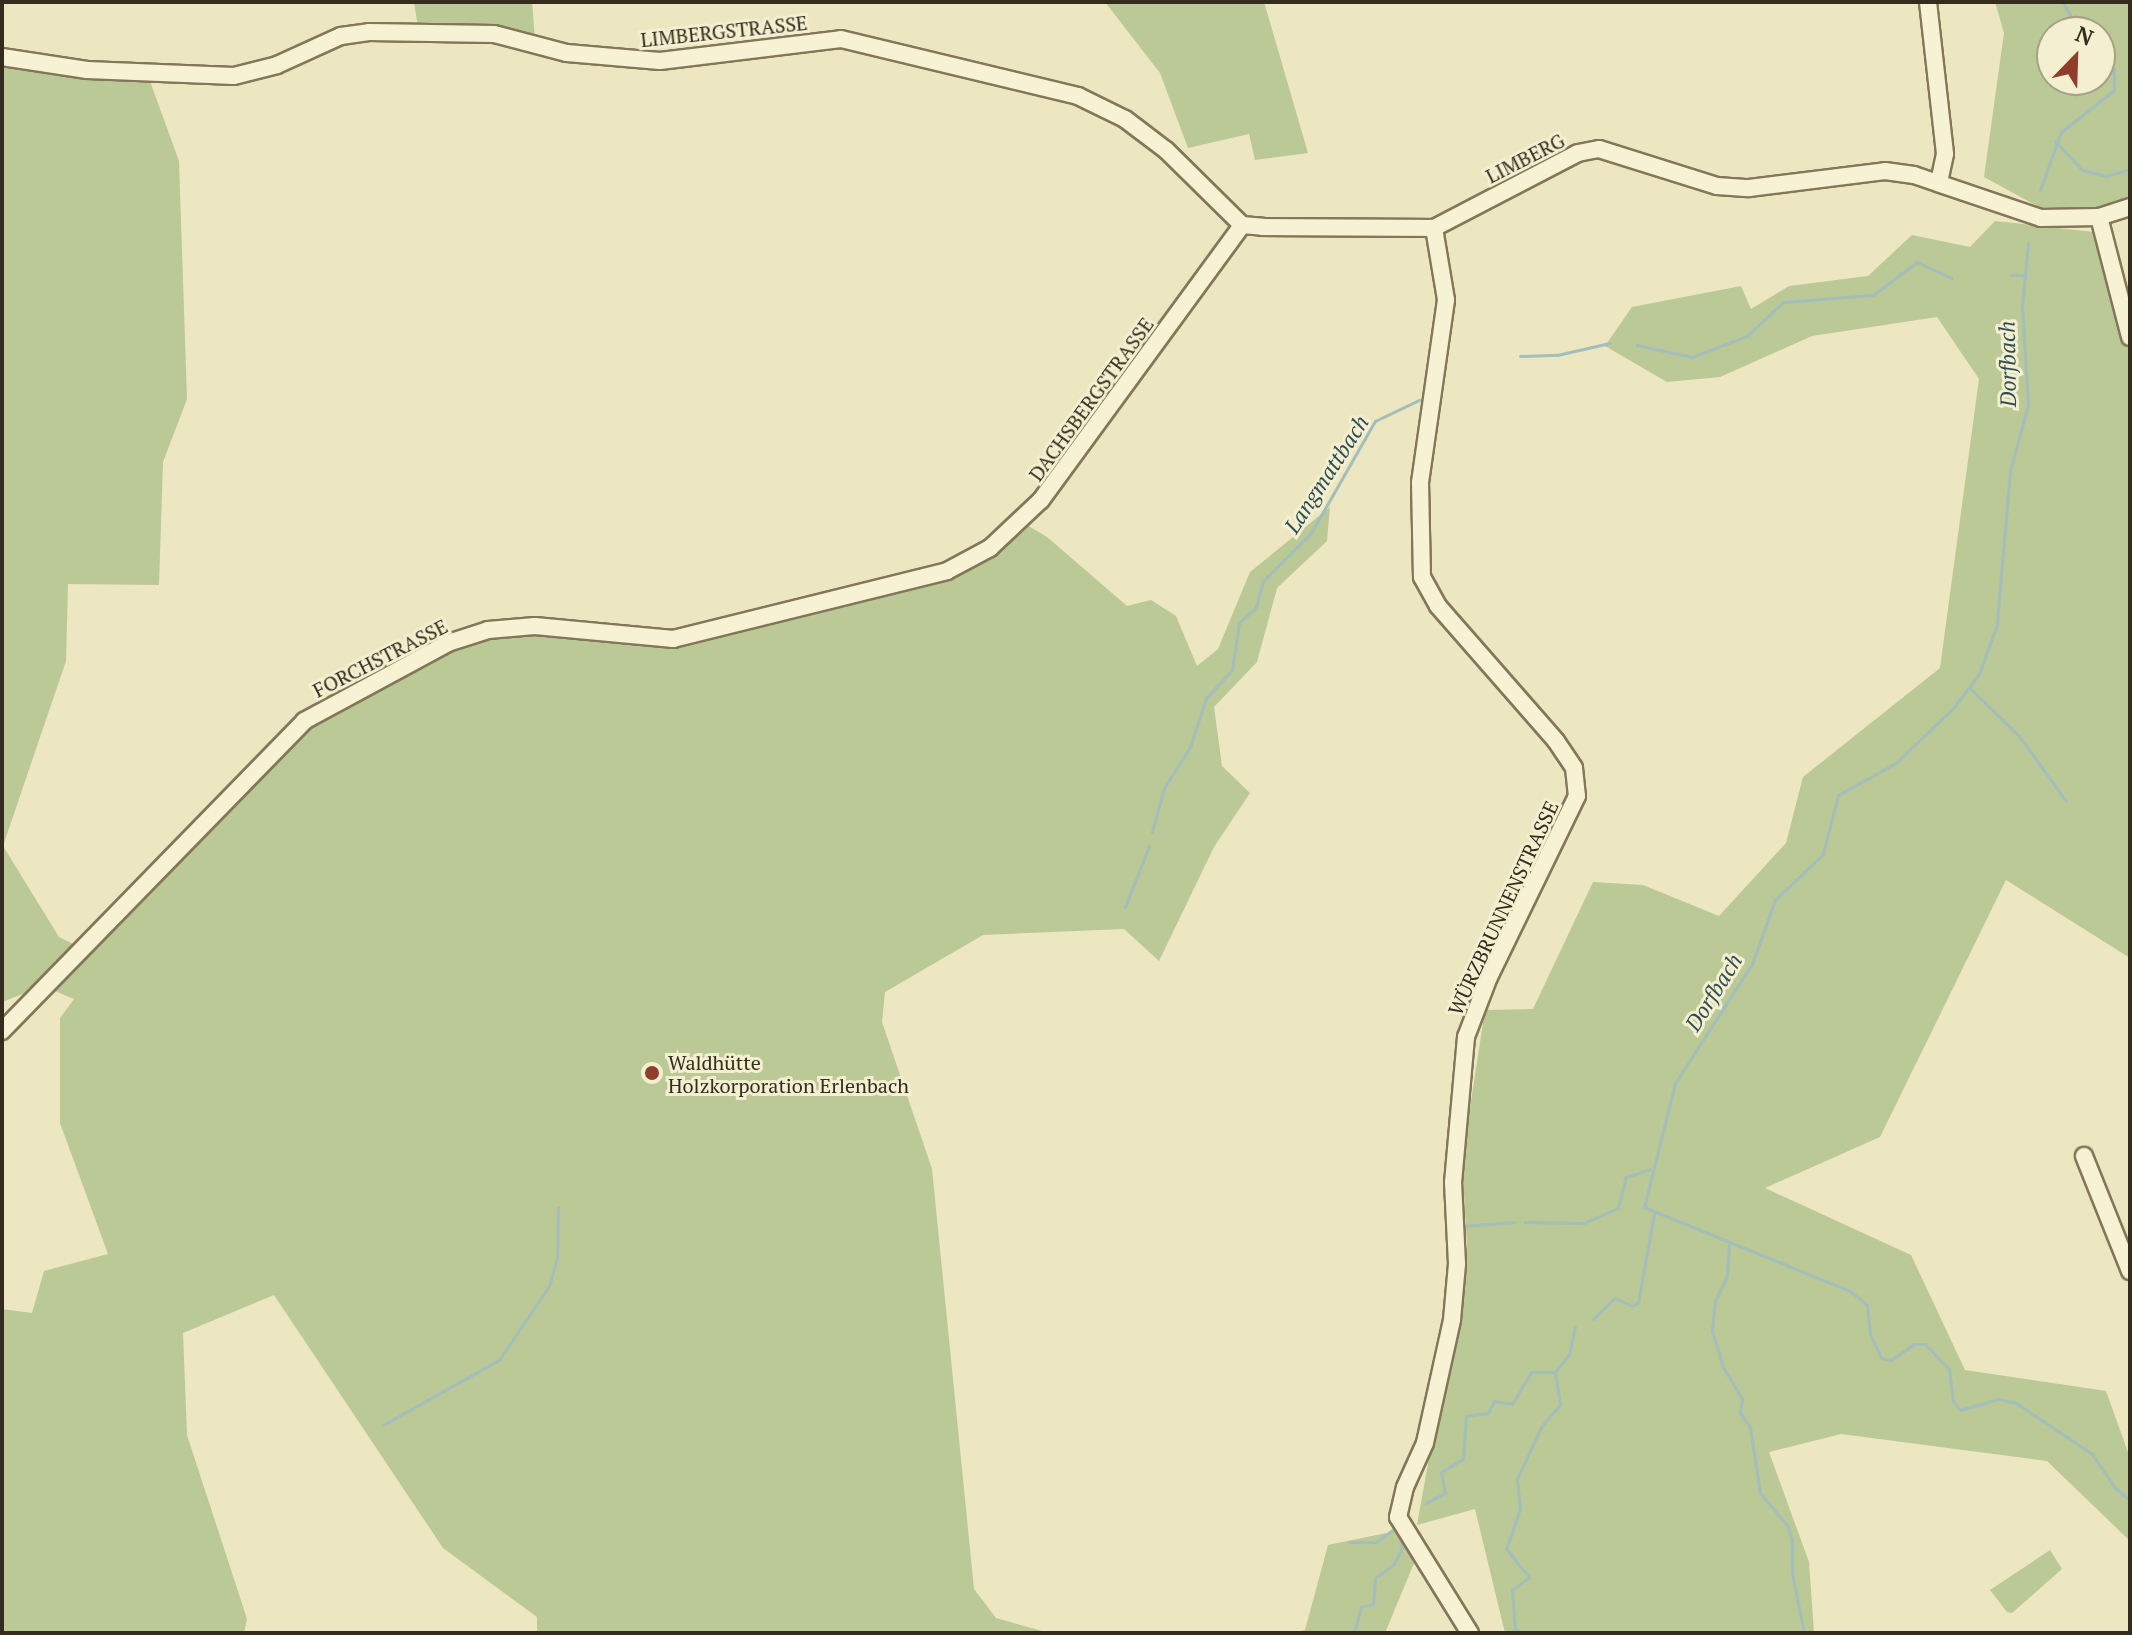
<!DOCTYPE html>
<html>
<head>
<meta charset="utf-8">
<style>
	body { margin:0 }
	#map { position:relative; width:2132px; height:1635px; overflow:hidden; background:#ece6c1; font-family:"PT Serif",serif }
	div>[style] { position:absolute }
	[style*='--x'] { left:calc(var(--x)*1px); top:calc(var(--y)*1px); width:calc(var(--w)*1px); rotate:calc(var(--a)*1deg) }
	.green>* { inset:0; background:#bac995 }
	.stream>* { height:3px; margin:-1.5px; padding:0 1.5px; transform-origin:1.5px; border-radius:1.5px; background:#a3bebb }
	.roads { filter:drop-shadow(2px 0 #847759) drop-shadow(-2px 0 #847759) drop-shadow(0 2px #847759) drop-shadow(0 -2px #847759) }
	.minor>* { height:16px; margin:-8px; padding:0 8px; transform-origin:8px; border-radius:8px; background:#f7f2d3 }
	.dots>* { width:22px; height:22px; translate:-50% -50%; box-sizing:border-box; border:4px solid #f3efd0; border-radius:50% }
	span { translate:-50% -50%; white-space:nowrap; text-align:center; line-height:1.15; -webkit-text-stroke:6px #f3efd0; paint-order:stroke }
	.street-label { font-size:20px; color:#342c1d }
	.poi-label { font-size:20px; color:#342c1d }
	.left { translate:0 -50%; text-align:left }
	.water-label { font-size:22px; color:#2d4f53; font-style:italic }
	.frame { position:absolute; inset:0; border:4px solid #342c1d; pointer-events:none }
	.north { position:absolute; left:2036px; top:16px; width:80px; height:80px; box-sizing:border-box; background:#f3efd0; border:2px solid #a7a188; border-radius:50%; rotate:23deg; font-size:22px; font-weight:700; line-height:32px; text-align:center; color:#342c1d }
	.north::after { content:''; display:block; margin:auto; width:28px; height:36px; background:#903d2c; clip-path:polygon(50% 0,100% 100%,50% 72%,0 100%) }
</style>
</head>
<body>
<div id="map">
	<div class="green">
		<i style="clip-path:polygon(414px 2px,532px 2px,535px 40px,418px 27px)"></i>
		<i style="clip-path:polygon(1105px 2px,1264px 2px,1308px 153px,1255px 160px,1249px 134px,1188px 148px,1160px 73px)"></i>
		<i style="clip-path:polygon(evenodd,1995px 2px,2130px 2px,2130px 199px,2101px 209px,2041px 208px,1984px 177px,2004px 33px,1995px 2px,2052px 32px,2100px 32px,2100px 80px,2052px 80px,2052px 32px)"></i>
		<i style="clip-path:polygon(2px 59px,147px 73px,179px 161px,187px 399px,163px 462px,159px 585px,68px 584px,66px 661px,3px 846px,59px 937px,81px 948px,335px 700px,488px 630px,712px 628px,947px 571px,1020px 521px,1047px 537px,1127px 606px,1151px 600px,1176px 616px,1197px 666px,1218px 649px,1250px 572px,1330px 507px,1327px 541px,1277px 588px,1257px 662px,1214px 707px,1222px 766px,1250px 793px,1214px 847px,1159px 961px,1124px 929px,983px 935px,885px 992px,882px 1022px,932px 1169px,974px 1589px,996px 1618px,1049px 1633px,537px 1633px,537px 1617px,443px 1548px,274px 1295px,183px 1333px,187px 1435px,247px 1619px,244px 1633px,2px 1633px,2px 1309px,32px 1313px,44px 1271px,108px 1254px,60px 1123px,60px 1018px,74px 999px,43px 986px,2px 1002px)"></i>
		<i style="clip-path:polygon(1995px 221px,2094px 232px,2130px 337px,2130px 958px,2006px 880px,1880px 1137px,1765px 1188px,1911px 1255px,1965px 1370px,2106px 1391px,2130px 1458px,2130px 1541px,2047px 1461px,1841px 1434px,1769px 1452px,1809px 1562px,1814px 1633px,1505px 1633px,1475px 1509px,1417px 1525px,1467px 1247px,1462px 1160px,1485px 1010px,1533px 1009px,1593px 882px,1643px 885px,1719px 916px,1786px 843px,1803px 777px,1940px 668px,1979px 379px,1937px 317px,1812px 336px,1720px 377px,1667px 382px,1605px 346px,1632px 307px,1741px 286px,1751px 309px,1789px 286px,1868px 276px,1912px 235px,1970px 247px)"></i>
		<i style="clip-path:polygon(1401px 1530px,1417px 1556px,1385px 1633px,1294px 1633px,1305px 1630px,1328px 1545px)"></i>
		<i style="clip-path:polygon(2050px 1550px,2062px 1569px,2012px 1613px,2007px 1612px,1990px 1590px)"></i>
	</div>
	<div class="stream">
		<i style="--x:2063;--y:2;--w:34;--a:62"></i>
		<i style="--x:2055;--y:141;--w:40;--a:47"></i>
		<i style="--x:2082;--y:170;--w:25;--a:14"></i>
		<i style="--x:2106;--y:176;--w:25;--a:-16"></i>
		<i style="--x:2040;--y:190;--w:62;--a:-70.1"></i>
		<i style="--x:2061;--y:132;--w:68;--a:-38.4"></i>
		<i style="--x:2114;--y:90;--w:21;--a:-90"></i>
		<i style="--x:2114;--y:69;--w:23;--a:-128"></i>
		<i style="--x:2028;--y:243;--w:64;--a:95.4"></i>
		<i style="--x:2022;--y:307;--w:98;--a:86.5"></i>
		<i style="--x:2028;--y:405;--w:68;--a:105.3"></i>
		<i style="--x:2010;--y:471;--w:154;--a:94.9"></i>
		<i style="--x:1997;--y:624;--w:53;--a:109.8"></i>
		<i style="--x:1979;--y:674;--w:40;--a:127"></i>
		<i style="--x:1955;--y:706;--w:82;--a:136"></i>
		<i style="--x:1896;--y:763;--w:66;--a:151.1"></i>
		<i style="--x:1838;--y:795;--w:61;--a:104.3"></i>
		<i style="--x:1823;--y:854;--w:66;--a:136.2"></i>
		<i style="--x:1775;--y:900;--w:68;--a:109.8"></i>
		<i style="--x:1752;--y:964;--w:142;--a:122.9"></i>
		<i style="--x:1675;--y:1083;--w:128;--a:104"></i>
		<i style="--x:1644;--y:1207;--w:222;--a:22.2"></i>
		<i style="--x:1850;--y:1291;--w:22;--a:39"></i>
		<i style="--x:1867;--y:1305;--w:29;--a:84"></i>
		<i style="--x:1870;--y:1334;--w:26;--a:65"></i>
		<i style="--x:1881;--y:1358;--w:10;--a:11"></i>
		<i style="--x:1891;--y:1360;--w:28;--a:-35"></i>
		<i style="--x:1914;--y:1344;--w:11;--a:0"></i>
		<i style="--x:1925;--y:1344;--w:35;--a:46"></i>
		<i style="--x:1949;--y:1369;--w:32;--a:83"></i>
		<i style="--x:1953;--y:1401;--w:11;--a:52"></i>
		<i style="--x:1960;--y:1410;--w:40;--a:-16"></i>
		<i style="--x:1998;--y:1399;--w:18;--a:13"></i>
		<i style="--x:2016;--y:1403;--w:92;--a:33.9"></i>
		<i style="--x:2092;--y:1454;--w:41;--a:55.9"></i>
		<i style="--x:2115;--y:1488;--w:19;--a:39"></i>
		<i style="--x:2012;--y:275;--w:11;--a:0"></i>
		<i style="--x:1637;--y:345;--w:56;--a:12.3"></i>
		<i style="--x:1692;--y:357;--w:59;--a:-20.9"></i>
		<i style="--x:1747;--y:336;--w:50;--a:-43.4"></i>
		<i style="--x:1783;--y:302;--w:90;--a:-4.4"></i>
		<i style="--x:1873;--y:295;--w:55;--a:-36.9"></i>
		<i style="--x:1917;--y:262;--w:38;--a:25"></i>
		<i style="--x:1520;--y:356;--w:37;--a:-2"></i>
		<i style="--x:1557;--y:355;--w:54;--a:-12.8"></i>
		<i style="--x:1971;--y:689;--w:67;--a:44.4"></i>
		<i style="--x:2019;--y:736;--w:80;--a:54.1"></i>
		<i style="--x:1152;--y:832;--w:46;--a:-74.7"></i>
		<i style="--x:1164;--y:788;--w:49;--a:-57.6"></i>
		<i style="--x:1190;--y:747;--w:52;--a:-71.9"></i>
		<i style="--x:1206;--y:698;--w:38;--a:-47"></i>
		<i style="--x:1232;--y:670;--w:48;--a:-81.5"></i>
		<i style="--x:1239;--y:623;--w:23;--a:-43"></i>
		<i style="--x:1256;--y:607;--w:27;--a:-75"></i>
		<i style="--x:1263;--y:581;--w:68;--a:-45"></i>
		<i style="--x:1311;--y:533;--w:129;--a:-60.3"></i>
		<i style="--x:1375;--y:421;--w:49;--a:-25.5"></i>
		<i style="--x:1125;--y:907;--w:66;--a:-68.5"></i>
		<i style="--x:1525;--y:1222;--w:59;--a:1"></i>
		<i style="--x:1584;--y:1223;--w:37;--a:-24"></i>
		<i style="--x:1618;--y:1208;--w:32;--a:-76"></i>
		<i style="--x:1626;--y:1177;--w:25;--a:-18"></i>
		<i style="--x:1462;--y:1226;--w:52;--a:-4.4"></i>
		<i style="--x:1729;--y:1245;--w:31;--a:94"></i>
		<i style="--x:1727;--y:1276;--w:28;--a:116"></i>
		<i style="--x:1715;--y:1301;--w:30;--a:96"></i>
		<i style="--x:1712;--y:1331;--w:38;--a:73"></i>
		<i style="--x:1723;--y:1367;--w:37;--a:59"></i>
		<i style="--x:1742;--y:1399;--w:14;--a:98"></i>
		<i style="--x:1740;--y:1413;--w:17;--a:54"></i>
		<i style="--x:1750;--y:1427;--w:67;--a:81.4"></i>
		<i style="--x:1760;--y:1493;--w:42;--a:49.8"></i>
		<i style="--x:1787;--y:1525;--w:16;--a:72"></i>
		<i style="--x:1792;--y:1540;--w:33;--a:90"></i>
		<i style="--x:1792;--y:1573;--w:61;--a:78.7"></i>
		<i style="--x:1593;--y:1319;--w:30;--a:-44"></i>
		<i style="--x:1615;--y:1298;--w:19;--a:25"></i>
		<i style="--x:1632;--y:1306;--w:7;--a:-27"></i>
		<i style="--x:1638;--y:1303;--w:90;--a:-79.8"></i>
		<i style="--x:383;--y:1425;--w:133;--a:-29.3"></i>
		<i style="--x:499;--y:1360;--w:89;--a:-56"></i>
		<i style="--x:549;--y:1286;--w:29;--a:-74"></i>
		<i style="--x:557;--y:1258;--w:51;--a:-88.9"></i>
		<i style="--x:1426;--y:1503;--w:21;--a:-28"></i>
		<i style="--x:1445;--y:1493;--w:21;--a:-101"></i>
		<i style="--x:1441;--y:1472;--w:26;--a:-31"></i>
		<i style="--x:1463;--y:1459;--w:43;--a:-86"></i>
		<i style="--x:1466;--y:1416;--w:22;--a:-8"></i>
		<i style="--x:1488;--y:1413;--w:13;--a:-63"></i>
		<i style="--x:1494;--y:1401;--w:18;--a:9"></i>
		<i style="--x:1512;--y:1404;--w:37;--a:-59"></i>
		<i style="--x:1531;--y:1372;--w:24;--a:0"></i>
		<i style="--x:1349;--y:1542;--w:27;--a:0"></i>
		<i style="--x:1376;--y:1542;--w:26;--a:-36"></i>
		<i style="--x:1397;--y:1527;--w:22;--a:77"></i>
		<i style="--x:1402;--y:1548;--w:18;--a:117"></i>
		<i style="--x:1394;--y:1564;--w:24;--a:144"></i>
		<i style="--x:1375;--y:1578;--w:26;--a:94"></i>
		<i style="--x:1373;--y:1604;--w:12;--a:166"></i>
		<i style="--x:1361;--y:1607;--w:27;--a:105"></i>
		<i style="--x:1523;--y:1633;--w:9;--a:-159"></i>
		<i style="--x:1515;--y:1630;--w:40;--a:-94.3"></i>
		<i style="--x:1512;--y:1590;--w:21;--a:-37"></i>
		<i style="--x:1529;--y:1577;--w:36;--a:-129"></i>
		<i style="--x:1506;--y:1549;--w:42;--a:-70.7"></i>
		<i style="--x:1520;--y:1509;--w:30;--a:-96"></i>
		<i style="--x:1517;--y:1479;--w:57;--a:-65.2"></i>
		<i style="--x:1541;--y:1427;--w:30;--a:-50"></i>
		<i style="--x:1560;--y:1404;--w:32;--a:-99"></i>
		<i style="--x:1555;--y:1372;--w:22;--a:-51"></i>
		<i style="--x:1569;--y:1355;--w:29;--a:-78"></i>
	</div>
	<div class="roads">
		<div class="minor">
			<i style="--x:1928;--y:2;--w:153;--a:83.6"></i>
			<i style="--x:1945;--y:154;--w:29;--a:102"></i>
			<i style="--x:2;--y:57;--w:86;--a:8.7"></i>
			<i style="--x:87;--y:70;--w:147;--a:2.3"></i>
			<i style="--x:234;--y:76;--w:44;--a:-14.3"></i>
			<i style="--x:277;--y:65;--w:70;--a:-24.4"></i>
			<i style="--x:341;--y:36;--w:28;--a:-8"></i>
			<i style="--x:369;--y:32;--w:125;--a:0.9"></i>
			<i style="--x:494;--y:34;--w:75;--a:14.6"></i>
			<i style="--x:567;--y:53;--w:93;--a:4.9"></i>
			<i style="--x:660;--y:61;--w:182;--a:-6.9"></i>
			<i style="--x:841;--y:39;--w:244;--a:13.5"></i>
			<i style="--x:1078;--y:96;--w:52;--a:26.1"></i>
			<i style="--x:1125;--y:119;--w:51;--a:37.1"></i>
			<i style="--x:1166;--y:150;--w:107;--a:44.6"></i>
			<i style="--x:1242;--y:225;--w:21;--a:5"></i>
			<i style="--x:1263;--y:227;--w:171;--a:0.3"></i>
			<i style="--x:1434;--y:228;--w:162;--a:-27.5"></i>
			<i style="--x:1578;--y:153;--w:21;--a:-11"></i>
			<i style="--x:1599;--y:149;--w:124;--a:17.4"></i>
			<i style="--x:1717;--y:186;--w:32;--a:4"></i>
			<i style="--x:1749;--y:188;--w:137;--a:-7.1"></i>
			<i style="--x:1885;--y:171;--w:29;--a:8"></i>
			<i style="--x:1914;--y:175;--w:134;--a:18.7"></i>
			<i style="--x:2041;--y:218;--w:58;--a:-1"></i>
			<i style="--x:2099;--y:217;--w:33;--a:-18"></i>
			<i style="--x:2099;--y:217;--w:124;--a:75.5"></i>
			<i style="--x:1434;--y:228;--w:73;--a:80.5"></i>
			<i style="--x:1446;--y:300;--w:184;--a:98.1"></i>
			<i style="--x:1420;--y:482;--w:95;--a:88.8"></i>
			<i style="--x:1422;--y:577;--w:33;--a:61"></i>
			<i style="--x:1438;--y:606;--w:179;--a:48.8"></i>
			<i style="--x:1556;--y:741;--w:32;--a:56"></i>
			<i style="--x:1574;--y:768;--w:28;--a:84"></i>
			<i style="--x:1577;--y:796;--w:201;--a:115.9"></i>
			<i style="--x:1489;--y:977;--w:64;--a:111"></i>
			<i style="--x:1466;--y:1037;--w:146;--a:95.1"></i>
			<i style="--x:1453;--y:1182;--w:82;--a:87.2"></i>
			<i style="--x:1457;--y:1264;--w:56;--a:95.1"></i>
			<i style="--x:1452;--y:1320;--w:126;--a:102.4"></i>
			<i style="--x:1425;--y:1443;--w:48;--a:114.4"></i>
			<i style="--x:1405;--y:1487;--w:31;--a:103"></i>
			<i style="--x:1398;--y:1517;--w:137;--a:58.2"></i>
			<i style="--x:2;--y:1031;--w:433;--a:-45.7"></i>
			<i style="--x:304;--y:721;--w:164;--a:-28.4"></i>
			<i style="--x:448;--y:643;--w:42;--a:-18"></i>
			<i style="--x:488;--y:630;--w:47;--a:-4.9"></i>
			<i style="--x:535;--y:626;--w:139;--a:5.4"></i>
			<i style="--x:673;--y:639;--w:282;--a:-13.9"></i>
			<i style="--x:947;--y:571;--w:49;--a:-28.1"></i>
			<i style="--x:990;--y:548;--w:70;--a:-43.3"></i>
			<i style="--x:1041;--y:500;--w:341;--a:-53.8"></i>
			<i style="--x:2084;--y:1156;--w:124;--a:68.2"></i>
		</div>
	</div>
	<div class="dots">
		<i style="left:652px;top:1073px;background:#903d2c"></i>
	</div>
	<div class="street-label">
		<span style="left:724px;top:31px;rotate:-6deg">LIMBERGSTRASSE</span>
		<span style="left:1525px;top:158px;rotate:-27deg">LIMBERG</span>
		<span style="left:1091px;top:399px;rotate:-54deg">DACHSBERGSTRASSE</span>
		<span style="left:380px;top:658px;rotate:-27deg">FORCHSTRASSE</span>
		<span style="left:1503px;top:908px;rotate:-65deg">WÜRZBRUNNENSTRASSE</span>
	</div>
	<div class="poi-label">
		<span class="left" style="left:668px;top:1074px">Waldhütte<br>Holzkorporation Erlenbach</span>
	</div>
	<div class="water-label">
		<span style="left:2007px;top:364px;rotate:-91deg">Dorfbach</span>
		<span style="left:1326px;top:474px;rotate:-57deg">Langmattbach</span>
		<span style="left:1713px;top:992px;rotate:-58deg">Dorfbach</span>
	</div>
	<div class="frame"></div>
	<div class="north">N</div>
</div>
</body>
</html>
